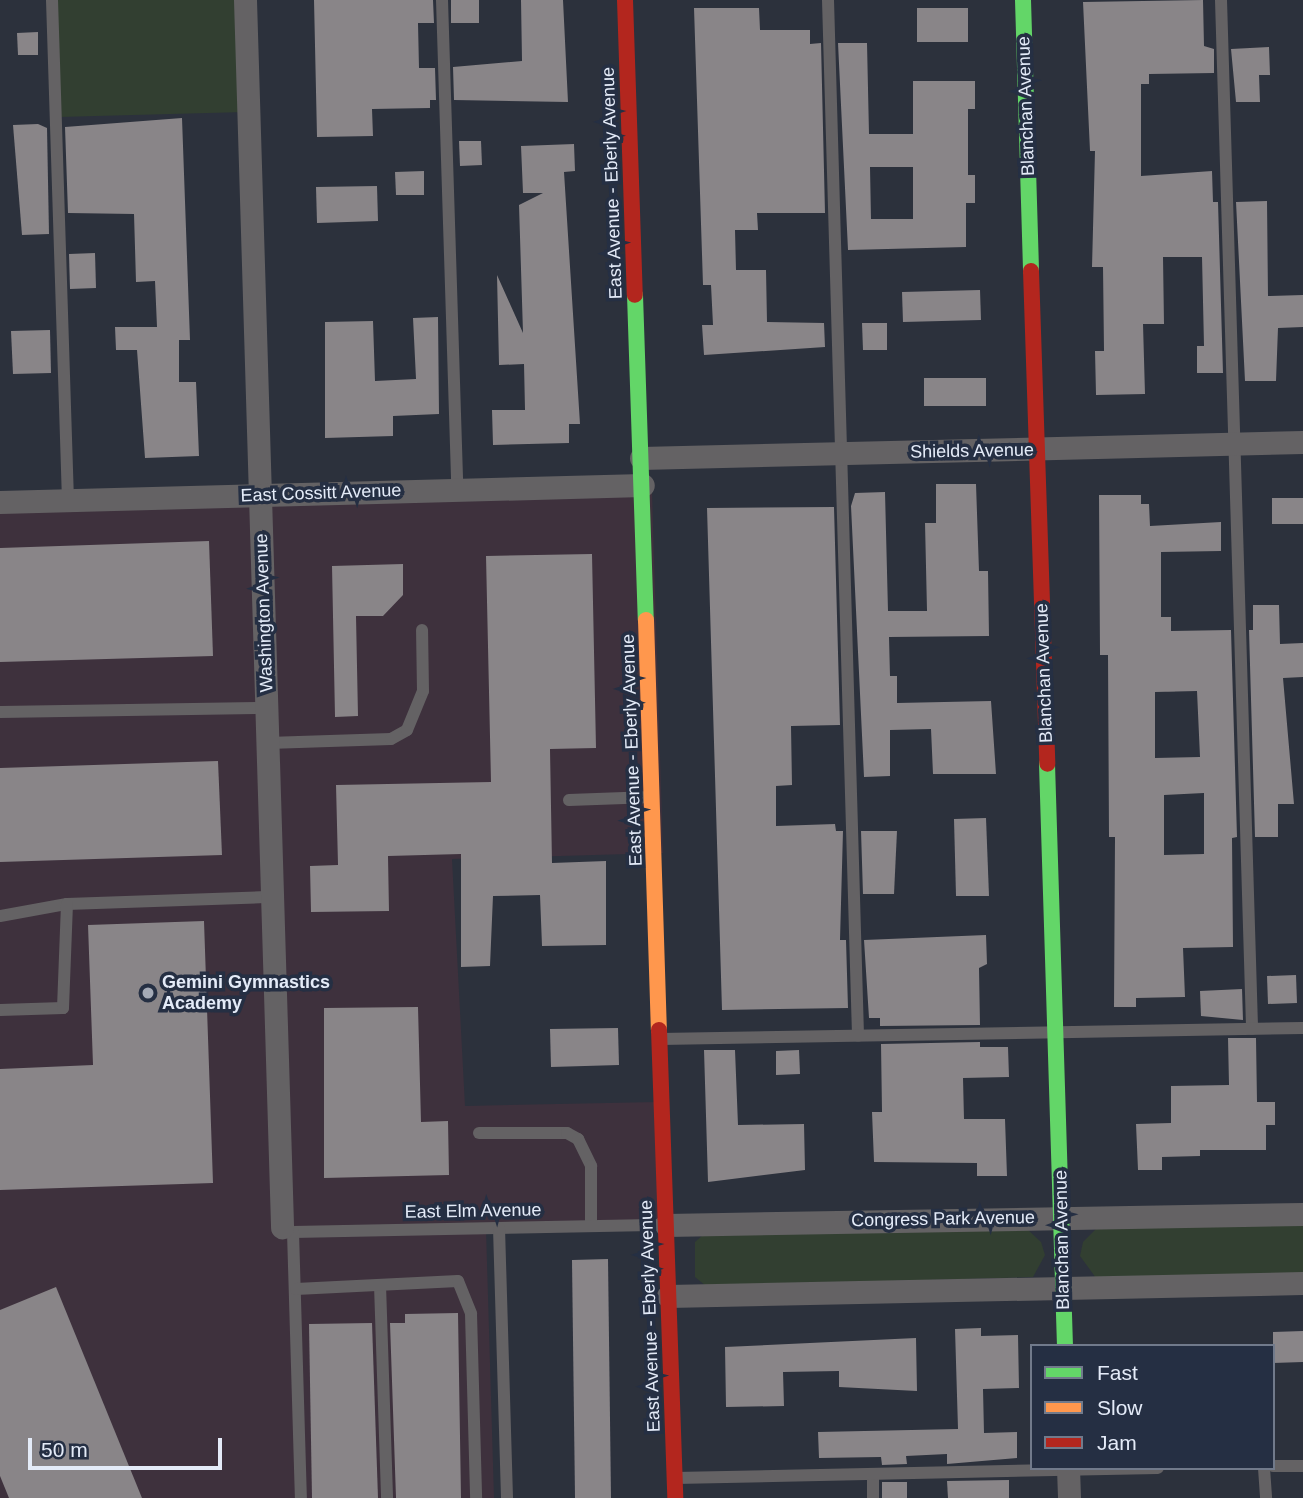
<!DOCTYPE html>
<html>
<head>
<meta charset="utf-8">
<style>
	body { margin:0 }
	#map { position:relative; width:1303px; height:1498px; overflow:hidden; background:#2c313c; font-family:Arial,sans-serif }
	div>[style] { position:absolute }
	[style*='--x'] { left:calc(var(--x)*1px); top:calc(var(--y)*1px); width:calc(var(--w)*1px); rotate:calc(var(--a)*1deg) }
	.commercial>* { inset:0; background:#3e313d }
	.green>* { inset:0; background:#323f31 }
	.building>* { inset:0; background:#898588 }
	.lane>* { height:12px; margin:-6px; padding:0 6px; transform-origin:6px; border-radius:6px; background:#646264 }
	.street>* { height:23px; margin:-11.5px; padding:0 11.5px; transform-origin:11.5px; border-radius:11.5px; background:#646264 }
	.fast>* { height:16px; margin:-8px; padding:0 8px; transform-origin:8px; border-radius:8px; background:#63d668 }
	.slow>* { height:16px; margin:-8px; padding:0 8px; transform-origin:8px; border-radius:8px; background:#ff974d }
	.jam>* { height:16px; margin:-8px; padding:0 8px; transform-origin:8px; border-radius:8px; background:#b3261e }
	.dots>* { width:19px; height:19px; translate:-50% -50%; box-sizing:border-box; border:4px solid #252f43; border-radius:50% }
	span { translate:-50% -50%; white-space:nowrap; text-align:center; line-height:1.15; -webkit-text-stroke:7px #252f43; paint-order:stroke }
	.street-label { font-size:18px; color:#e4ebf8 }
	.poi-label { font-size:18px; color:#e4ebf8; font-weight:700 }
	.left { translate:0 -50%; text-align:left }
	.legend { position:absolute; left:1030px; top:1344px; width:245px; height:126px; box-sizing:border-box; background:#252f43; border:2px solid #717a8b; margin:0; padding:9px 12px; list-style:none; font-size:21px; color:#e4ebf8 }
	.legend li { display:flex; align-items:center; gap:14px; height:35px }
	.legend b { width:35px; border:2px solid #717a8b }
	.scale { position:absolute; left:28px; top:1438px; width:194px; height:32px; box-sizing:border-box; border:4px solid #e4ebf8; border-top:0; padding-left:9px; font-size:21px; line-height:24px; white-space:nowrap; color:#e4ebf8; -webkit-text-stroke:5px #252f43; paint-order:stroke }
</style>
</head>
<body>
<div id="map">
	<div class="commercial">
		<i style="clip-path:polygon(652px 492px,663px 853px,452px 859px,465px 1106px,658px 1102px,663px 1223px,486px 1229px,494px 1498px,0 1498px,0 509px)"></i>
	</div>
	<div class="green">
		<i style="clip-path:polygon(55px 0,241px 0,245px 112px,59px 117px)"></i>
		<i style="clip-path:polygon(1303px 1223px,1303px 1277px,1096px 1278px,1080px 1256px,1083px 1242px,1096px 1229px)"></i>
		<i style="clip-path:polygon(1028px 1230px,1041px 1242px,1045px 1255px,1033px 1277px,706px 1286px,695px 1277px,695px 1242px,703px 1235px)"></i>
	</div>
	<div class="building">
		<i style="clip-path:polygon(314px 0,433px 0,434px 23px,418px 23px,419px 68px,435px 68px,436px 100px,430px 100px,430px 108px,372px 109px,373px 136px,317px 137px)"></i>
		<i style="clip-path:polygon(451px 0,479px 0,479px 23px,451px 23px)"></i>
		<i style="clip-path:polygon(521px 0,563px 0,568px 102px,454px 100px,453px 67px,522px 61px)"></i>
		<i style="clip-path:polygon(1203px 0,1204px 46px,1214px 49px,1214px 73px,1149px 74px,1149px 84px,1141px 84px,1141px 176px,1212px 171px,1213px 202px,1218px 202px,1223px 373px,1197px 373px,1197px 346px,1204px 346px,1202px 257px,1163px 257px,1164px 324px,1143px 324px,1145px 394px,1096px 395px,1095px 351px,1104px 351px,1103px 267px,1092px 267px,1095px 151px,1090px 151px,1083px 2px)"></i>
		<i style="clip-path:polygon(694px 8px,759px 8px,760px 30px,810px 30px,810px 44px,821px 43px,825px 213px,757px 213px,758px 230px,735px 230px,736px 270px,766px 270px,767px 322px,824px 323px,825px 347px,704px 355px,702px 325px,713px 325px,711px 285px,703px 285px)"></i>
		<i style="clip-path:polygon(917px 8px,968px 8px,968px 42px,917px 42px)"></i>
		<i style="clip-path:polygon(38px 32px,38px 55px,18px 55px,17px 33px)"></i>
		<i style="clip-path:polygon(evenodd,838px 43px,867px 43px,869px 134px,913px 134px,913px 81px,975px 81px,975px 109px,968px 109px,968px 175px,975px 175px,975px 203px,966px 203px,966px 247px,848px 250px,838px 43px,870px 167px,913px 167px,913px 219px,871px 219px,870px 167px)"></i>
		<i style="clip-path:polygon(1269px 47px,1270px 75px,1259px 75px,1260px 102px,1236px 102px,1231px 49px)"></i>
		<i style="clip-path:polygon(182px 118px,190px 340px,179px 340px,179px 382px,196px 382px,199px 456px,145px 458px,137px 350px,116px 350px,115px 327px,157px 327px,155px 281px,136px 282px,134px 214px,68px 213px,65px 127px)"></i>
		<i style="clip-path:polygon(38px 124px,47px 128px,49px 234px,22px 235px,13px 125px)"></i>
		<i style="clip-path:polygon(459px 141px,481px 141px,482px 165px,460px 166px)"></i>
		<i style="clip-path:polygon(574px 144px,575px 171px,564px 172px,580px 424px,569px 424px,569px 443px,493px 445px,492px 410px,525px 410px,524px 364px,499px 365px,497px 275px,523px 333px,519px 205px,543px 193px,523px 193px,521px 146px)"></i>
		<i style="clip-path:polygon(424px 171px,424px 195px,396px 195px,395px 172px)"></i>
		<i style="clip-path:polygon(377px 186px,378px 221px,317px 223px,316px 187px)"></i>
		<i style="clip-path:polygon(1267px 201px,1268px 296px,1303px 295px,1303px 327px,1278px 328px,1276px 381px,1245px 381px,1236px 202px)"></i>
		<i style="clip-path:polygon(95px 253px,96px 288px,70px 289px,69px 254px)"></i>
		<i style="clip-path:polygon(980px 290px,981px 320px,903px 322px,902px 292px)"></i>
		<i style="clip-path:polygon(438px 317px,439px 414px,393px 416px,393px 436px,325px 438px,325px 322px,373px 321px,375px 381px,416px 379px,413px 318px)"></i>
		<i style="clip-path:polygon(862px 323px,887px 323px,887px 350px,863px 350px)"></i>
		<i style="clip-path:polygon(50px 330px,51px 373px,13px 374px,11px 331px)"></i>
		<i style="clip-path:polygon(924px 378px,986px 378px,986px 406px,924px 406px)"></i>
		<i style="clip-path:polygon(936px 484px,976px 484px,979px 571px,988px 571px,989px 636px,889px 637px,890px 676px,897px 676px,897px 703px,991px 701px,996px 774px,933px 774px,931px 729px,890px 730px,890px 776px,864px 777px,851px 506px,855px 493px,885px 492px,888px 611px,927px 611px,925px 523px,936px 523px)"></i>
		<i style="clip-path:polygon(evenodd,1099px 495px,1141px 495px,1141px 504px,1149px 504px,1150px 526px,1221px 522px,1221px 551px,1161px 552px,1161px 617px,1171px 617px,1171px 631px,1231px 630px,1237px 837px,1232px 838px,1233px 947px,1183px 948px,1185px 997px,1136px 998px,1136px 1007px,1114px 1007px,1115px 837px,1109px 837px,1108px 655px,1100px 655px,1099px 495px,1197px 691px,1200px 757px,1155px 758px,1155px 692px,1197px 691px,1099px 495px,1204px 793px,1204px 854px,1164px 855px,1164px 795px,1204px 793px)"></i>
		<i style="clip-path:polygon(1272px 498px,1303px 498px,1303px 524px,1272px 524px)"></i>
		<i style="clip-path:polygon(834px 507px,840px 725px,791px 726px,792px 785px,776px 786px,776px 826px,835px 824px,836px 831px,843px 831px,840px 940px,846px 940px,848px 1008px,722px 1010px,707px 508px)"></i>
		<i style="clip-path:polygon(209px 541px,213px 656px,0 662px,0 548px)"></i>
		<i style="clip-path:polygon(592px 554px,596px 748px,550px 749px,552px 863px,606px 861px,606px 945px,542px 946px,540px 895px,493px 896px,490px 966px,461px 967px,461px 854px,388px 856px,389px 911px,311px 912px,310px 866px,338px 865px,336px 785px,491px 782px,486px 556px)"></i>
		<i style="clip-path:polygon(403px 564px,403px 595px,383px 616px,356px 616px,358px 716px,335px 717px,332px 566px)"></i>
		<i style="clip-path:polygon(1253px 605px,1279px 605px,1280px 644px,1303px 643px,1303px 677px,1283px 678px,1294px 804px,1278px 804px,1278px 837px,1255px 837px,1249px 630px,1253px 630px)"></i>
		<i style="clip-path:polygon(218px 761px,222px 855px,0 862px,0 768px)"></i>
		<i style="clip-path:polygon(986px 818px,989px 896px,956px 896px,954px 819px)"></i>
		<i style="clip-path:polygon(861px 831px,897px 831px,894px 894px,863px 894px)"></i>
		<i style="clip-path:polygon(204px 921px,213px 1183px,0 1190px,0 1069px,93px 1065px,88px 925px)"></i>
		<i style="clip-path:polygon(986px 935px,987px 964px,979px 968px,980px 1025px,880px 1026px,880px 1018px,869px 1018px,864px 940px)"></i>
		<i style="clip-path:polygon(1296px 975px,1297px 1003px,1268px 1004px,1267px 976px)"></i>
		<i style="clip-path:polygon(1242px 989px,1243px 1020px,1201px 1016px,1200px 991px)"></i>
		<i style="clip-path:polygon(418px 1007px,421px 1122px,448px 1121px,449px 1175px,324px 1178px,324px 1008px)"></i>
		<i style="clip-path:polygon(618px 1028px,619px 1065px,551px 1067px,550px 1029px)"></i>
		<i style="clip-path:polygon(1228px 1038px,1256px 1038px,1257px 1102px,1275px 1102px,1275px 1125px,1266px 1125px,1266px 1150px,1200px 1150px,1200px 1156px,1162px 1157px,1162px 1170px,1138px 1170px,1136px 1124px,1171px 1123px,1171px 1086px,1229px 1085px)"></i>
		<i style="clip-path:polygon(980px 1042px,980px 1047px,1008px 1047px,1009px 1077px,963px 1078px,964px 1119px,1005px 1119px,1007px 1176px,977px 1176px,977px 1163px,874px 1162px,872px 1112px,882px 1112px,881px 1044px)"></i>
		<i style="clip-path:polygon(704px 1050px,735px 1050px,738px 1125px,804px 1124px,805px 1170px,708px 1182px)"></i>
		<i style="clip-path:polygon(799px 1050px,800px 1074px,776px 1075px,776px 1051px)"></i>
		<i style="clip-path:polygon(608px 1259px,611px 1498px,575px 1498px,572px 1260px)"></i>
		<i style="clip-path:polygon(56px 1287px,142px 1498px,9px 1498px,0 1476px,0 1310px)"></i>
		<i style="clip-path:polygon(458px 1313px,461px 1498px,396px 1498px,390px 1323px,405px 1323px,405px 1314px)"></i>
		<i style="clip-path:polygon(372px 1323px,378px 1498px,312px 1498px,309px 1324px)"></i>
		<i style="clip-path:polygon(981px 1328px,981px 1336px,1018px 1335px,1019px 1388px,983px 1389px,984px 1433px,1017px 1432px,1017px 1458px,947px 1464px,947px 1454px,906px 1456px,907px 1464px,882px 1465px,881px 1457px,819px 1458px,818px 1432px,958px 1429px,955px 1329px)"></i>
		<i style="clip-path:polygon(1303px 1331px,1303px 1362px,1273px 1363px,1273px 1332px)"></i>
		<i style="clip-path:polygon(916px 1338px,917px 1391px,839px 1387px,839px 1371px,783px 1372px,784px 1406px,726px 1407px,725px 1347px)"></i>
		<i style="clip-path:polygon(1009px 1480px,1009px 1498px,948px 1498px,947px 1481px)"></i>
		<i style="clip-path:polygon(882px 1482px,907px 1482px,907px 1498px,882px 1498px)"></i>
	</div>
	<div class="lane">
		<i style="--x:52;--y:0;--w:500;--a:88.17"></i>
		<i style="--x:442;--y:0;--w:490;--a:88.2"></i>
		<i style="--x:828;--y:0;--w:1036;--a:88.34"></i>
		<i style="--x:1221;--y:0;--w:1029;--a:88.27"></i>
		<i style="--x:0;--y:712;--w:267;--a:-0.9"></i>
		<i style="--x:268;--y:743;--w:123;--a:-1.9"></i>
		<i style="--x:391;--y:739;--w:18;--a:-29"></i>
		<i style="--x:407;--y:730;--w:42;--a:-67.7"></i>
		<i style="--x:423;--y:691;--w:61;--a:-90.9"></i>
		<i style="--x:569;--y:800;--w:83;--a:-2.1"></i>
		<i style="--x:0;--y:916;--w:68;--a:-10.2"></i>
		<i style="--x:67;--y:904;--w:205;--a:-2"></i>
		<i style="--x:0;--y:1010;--w:63;--a:-1.8"></i>
		<i style="--x:63;--y:1008;--w:104;--a:-87.8"></i>
		<i style="--x:660;--y:1039;--w:643;--a:-0.98"></i>
		<i style="--x:479;--y:1133;--w:88;--a:0"></i>
		<i style="--x:567;--y:1133;--w:13;--a:29"></i>
		<i style="--x:578;--y:1139;--w:30;--a:64"></i>
		<i style="--x:591;--y:1166;--w:60;--a:90"></i>
		<i style="--x:282;--y:1227;--w:12;--a:24"></i>
		<i style="--x:293;--y:1232;--w:372;--a:-1.1"></i>
		<i style="--x:499;--y:1228;--w:270;--a:88.3"></i>
		<i style="--x:293;--y:1232;--w:266;--a:88.3"></i>
		<i style="--x:380;--y:1285;--w:213;--a:88.1"></i>
		<i style="--x:296;--y:1289;--w:162;--a:-2.8"></i>
		<i style="--x:458;--y:1281;--w:35;--a:68"></i>
		<i style="--x:471;--y:1314;--w:184;--a:88.4"></i>
		<i style="--x:1273;--y:1466;--w:30;--a:0"></i>
		<i style="--x:1264;--y:1468;--w:30;--a:86"></i>
		<i style="--x:873;--y:1474;--w:24;--a:90"></i>
		<i style="--x:675;--y:1478;--w:483;--a:-1.2"></i>
	</div>
	<div class="street">
		<i style="--x:245;--y:0;--w:1228;--a:88.27"></i>
		<i style="--x:641;--y:458;--w:662;--a:-1.38"></i>
		<i style="--x:0;--y:502;--w:643;--a:-1.51"></i>
		<i style="--x:666;--y:1225;--w:637;--a:-0.99"></i>
		<i style="--x:668;--y:1296;--w:635;--a:-1.17"></i>
		<i style="--x:1068;--y:1468;--w:30;--a:88"></i>
	</div>
	<div class="fast">
		<i style="--x:1023;--y:0;--w:271;--a:88.3"></i>
		<i style="--x:635;--y:295;--w:325;--a:88.1"></i>
		<i style="--x:1047;--y:764;--w:582;--a:88.23"></i>
	</div>
	<div class="slow">
		<i style="--x:646;--y:620;--w:410;--a:88.2"></i>
	</div>
	<div class="jam">
		<i style="--x:625;--y:0;--w:295;--a:88.1"></i>
		<i style="--x:1031;--y:271;--w:493;--a:88.1"></i>
		<i style="--x:659;--y:1030;--w:468;--a:88"></i>
	</div>
	<div class="dots">
		<i style="left:148px;top:993px;background:#a4aab6"></i>
	</div>
	<div class="street-label">
		<span style="left:1026px;top:106px;rotate:-92deg">Blanchan Avenue</span>
		<span style="left:612px;top:183px;rotate:-92deg">East Avenue - Eberly Avenue</span>
		<span style="left:972px;top:451px;rotate:-1deg">Shields Avenue</span>
		<span style="left:321px;top:493px;rotate:-2deg">East Cossitt Avenue</span>
		<span style="left:264px;top:613px;rotate:-92deg">Washington Avenue</span>
		<span style="left:1044px;top:673px;rotate:-92deg">Blanchan Avenue</span>
		<span style="left:632px;top:750px;rotate:-92deg">East Avenue - Eberly Avenue</span>
		<span style="left:473px;top:1211px;rotate:-1deg">East Elm Avenue</span>
		<span style="left:943px;top:1219px;rotate:-1deg">Congress Park Avenue</span>
		<span style="left:1062px;top:1240px;rotate:-91deg">Blanchan Avenue</span>
		<span style="left:650px;top:1316px;rotate:-92deg">East Avenue - Eberly Avenue</span>
	</div>
	<div class="poi-label">
		<span class="left" style="left:162px;top:993px">Gemini Gymnastics<br>Academy</span>
	</div>
	<ul class="legend">
	<li><b style="height:9px;background:#63d668"></b>Fast</li>
	<li><b style="height:9px;background:#ff974d"></b>Slow</li>
	<li><b style="height:9px;background:#b3261e"></b>Jam</li>
	</ul>
	<div class="scale">50 m</div>
</div>
</body>
</html>
